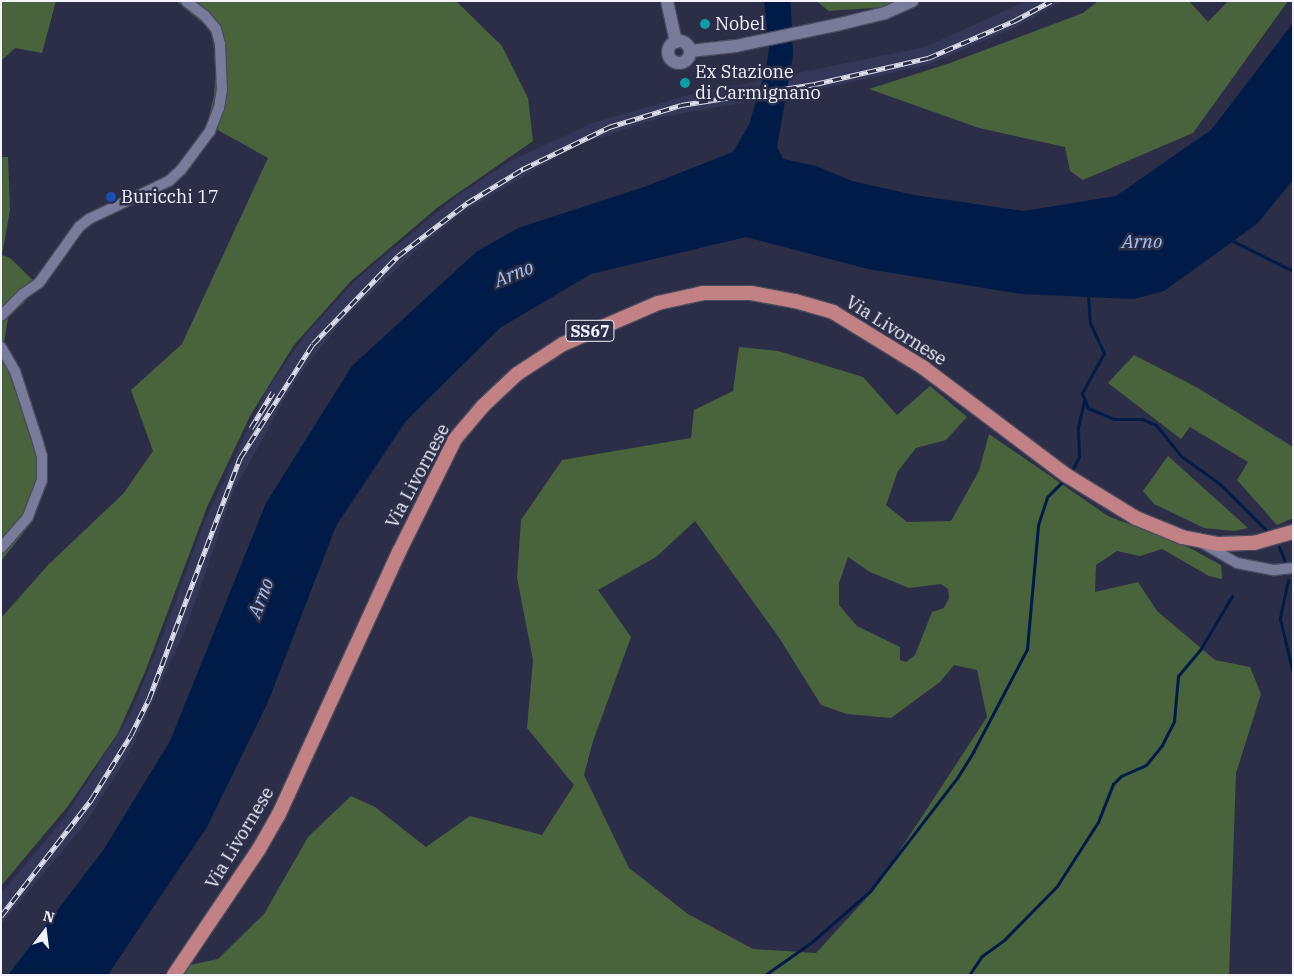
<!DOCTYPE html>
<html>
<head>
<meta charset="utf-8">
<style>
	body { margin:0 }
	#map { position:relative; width:1294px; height:976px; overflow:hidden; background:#2c2e48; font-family:"IBM Plex Serif",serif }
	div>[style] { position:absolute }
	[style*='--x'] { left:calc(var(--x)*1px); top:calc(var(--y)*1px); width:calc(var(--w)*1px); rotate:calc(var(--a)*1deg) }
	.built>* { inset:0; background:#353758 }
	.green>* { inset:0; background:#49633d }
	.water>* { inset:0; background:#001b47 }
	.stream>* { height:3px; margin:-1.5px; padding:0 1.5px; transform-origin:1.5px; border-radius:1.5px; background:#001b47 }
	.roads { filter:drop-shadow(1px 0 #4a4a5f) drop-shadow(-1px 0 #4a4a5f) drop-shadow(0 1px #4a4a5f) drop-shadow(0 -1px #4a4a5f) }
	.minor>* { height:10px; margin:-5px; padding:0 5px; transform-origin:5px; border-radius:5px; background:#787b9a }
	.tertiary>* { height:12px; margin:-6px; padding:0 6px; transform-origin:6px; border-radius:6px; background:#787b9a }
	.tertiary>.ring { margin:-6px; padding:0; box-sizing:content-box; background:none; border:12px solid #787b9a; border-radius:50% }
	.primary>* { height:14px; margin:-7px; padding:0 7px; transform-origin:7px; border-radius:7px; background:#c28285 }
	.rail>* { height:5px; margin-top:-2.5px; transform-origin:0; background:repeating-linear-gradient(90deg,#2c2e48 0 9px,#dedfeb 0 18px); box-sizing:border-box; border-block:1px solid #dedfeb }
	.dots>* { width:14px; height:14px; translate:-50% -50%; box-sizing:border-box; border:2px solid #2c2e48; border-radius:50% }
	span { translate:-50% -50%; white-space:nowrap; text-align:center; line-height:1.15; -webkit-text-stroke:5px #2c2e48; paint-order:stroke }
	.shield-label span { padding:1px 4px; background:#2c2e48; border:1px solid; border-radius:4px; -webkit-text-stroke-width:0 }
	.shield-label { font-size:16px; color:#f2f3fe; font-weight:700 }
	.poi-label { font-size:18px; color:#f2f3fe }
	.left { translate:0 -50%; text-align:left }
	.street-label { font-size:18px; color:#f2f3fe }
	.water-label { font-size:19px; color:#a7c4f1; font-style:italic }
	.frame { position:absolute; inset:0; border:2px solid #f2f3fe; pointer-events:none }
	.north { position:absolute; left:20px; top:906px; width:50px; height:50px; -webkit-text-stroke:4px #2c2e48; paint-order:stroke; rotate:15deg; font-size:14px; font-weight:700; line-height:20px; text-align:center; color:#f2f3fe }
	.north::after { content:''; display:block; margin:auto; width:18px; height:22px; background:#f2f3fe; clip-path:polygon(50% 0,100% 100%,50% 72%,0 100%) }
</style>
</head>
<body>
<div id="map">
	<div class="built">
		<i style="clip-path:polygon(1027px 1px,1063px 1px,1016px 27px,930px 64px,816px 90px,662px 117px,577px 145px,463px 212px,422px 245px,345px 318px,310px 360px,287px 395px,234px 490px,186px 628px,129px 754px,85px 824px,1px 924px,1px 894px,65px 817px,130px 715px,171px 615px,203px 525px,266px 391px,306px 334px,358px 278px,457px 196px,512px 160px,593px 123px,689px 95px,925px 47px)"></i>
	</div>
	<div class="green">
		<i style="clip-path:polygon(1px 1px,56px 1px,42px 53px,15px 48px,1px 61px)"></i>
		<i style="clip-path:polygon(176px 1px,456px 1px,502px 46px,528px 98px,533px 141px,438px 207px,351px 281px,294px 345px,250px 416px,207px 507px,145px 672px,118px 733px,68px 806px,1px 886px,1px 618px,49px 564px,123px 494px,153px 451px,131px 390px,182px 344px,268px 158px,207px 124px,214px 96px,216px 63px,211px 30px)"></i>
		<i style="clip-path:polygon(816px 1px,897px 1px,886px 7px,829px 11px)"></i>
		<i style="clip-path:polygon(1098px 1px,1189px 1px,1208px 22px,1228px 1px,1288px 1px,1193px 133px,1083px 180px,1070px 171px,1065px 147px,979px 128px,869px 89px,950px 63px,1083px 13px)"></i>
		<i style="clip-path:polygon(1px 157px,8px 157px,10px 210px,2px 255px,10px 258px,40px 287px,8px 318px,4px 343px,43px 438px,48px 479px,32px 522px,1px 561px)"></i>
		<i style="clip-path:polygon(evenodd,739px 347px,778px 351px,863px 377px,897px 415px,930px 386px,967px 417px,946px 440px,916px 448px,898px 471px,886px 505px,907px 522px,951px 521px,979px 471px,989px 434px,1108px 516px,1190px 548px,1221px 565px,1222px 579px,1209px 576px,1162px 549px,1140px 556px,1117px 551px,1096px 565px,1095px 592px,1138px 582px,1157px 611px,1215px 660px,1250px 667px,1261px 694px,1236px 773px,1229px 975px,183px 975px,190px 965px,218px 959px,264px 914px,308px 837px,351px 796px,375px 807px,426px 847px,470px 816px,542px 835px,574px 785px,527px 728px,533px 660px,517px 578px,521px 520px,562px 460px,691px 438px,694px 410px,733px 391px,739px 347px,695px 521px,780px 639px,821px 705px,847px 714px,891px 718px,940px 682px,954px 665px,977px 670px,987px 717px,874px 890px,816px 953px,753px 949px,688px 914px,629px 868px,584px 775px,593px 741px,631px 637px,598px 590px,656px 557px,695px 521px,739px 347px,848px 557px,870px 572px,909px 588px,941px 584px,948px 589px,949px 598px,944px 608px,932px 612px,915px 655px,906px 662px,900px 660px,900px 647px,857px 626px,839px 605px,839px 583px,848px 557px)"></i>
		<i style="clip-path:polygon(1134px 355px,1198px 388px,1293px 447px,1293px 518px,1277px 525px,1237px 480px,1248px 462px,1190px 427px,1181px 439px,1108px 383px)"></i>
		<i style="clip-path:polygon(1168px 456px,1248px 528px,1234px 531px,1204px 528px,1154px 504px,1143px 491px)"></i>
	</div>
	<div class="water">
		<i style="clip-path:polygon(764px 1px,790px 1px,791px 8px,793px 55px,777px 147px,783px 159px,816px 166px,852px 181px,914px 195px,1024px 211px,1116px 196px,1211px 130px,1293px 23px,1293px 180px,1257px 224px,1164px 291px,1134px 299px,1021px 294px,868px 269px,746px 237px,591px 274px,500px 328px,406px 421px,336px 526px,268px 702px,207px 827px,108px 975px,8px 975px,104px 849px,170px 741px,266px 503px,352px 366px,476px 252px,518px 228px,644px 187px,733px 152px,749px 125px,766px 68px,769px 49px)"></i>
	</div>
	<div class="stream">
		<i style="--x:1231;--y:240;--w:69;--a:26.6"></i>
		<i style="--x:1088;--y:295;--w:28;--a:86"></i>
		<i style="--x:1090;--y:323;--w:33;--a:65"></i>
		<i style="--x:1104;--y:353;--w:46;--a:118.8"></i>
		<i style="--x:1082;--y:393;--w:16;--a:68"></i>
		<i style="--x:1088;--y:408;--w:28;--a:23"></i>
		<i style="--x:1114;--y:419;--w:28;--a:0"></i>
		<i style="--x:1142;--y:419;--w:15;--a:23"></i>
		<i style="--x:1156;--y:425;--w:40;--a:51"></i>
		<i style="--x:1181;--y:456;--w:48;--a:35.7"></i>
		<i style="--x:1220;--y:484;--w:68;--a:45"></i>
		<i style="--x:1071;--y:472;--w:17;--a:-62"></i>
		<i style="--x:1079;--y:457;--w:30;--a:-92"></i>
		<i style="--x:1078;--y:427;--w:27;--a:-77"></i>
		<i style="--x:1279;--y:547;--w:21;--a:67"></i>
		<i style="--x:1288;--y:580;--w:40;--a:102"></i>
		<i style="--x:1280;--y:619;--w:56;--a:76.5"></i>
		<i style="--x:765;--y:975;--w:59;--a:-35.3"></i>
		<i style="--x:813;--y:941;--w:76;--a:-41.3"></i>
		<i style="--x:870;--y:891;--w:143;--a:-52.4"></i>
		<i style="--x:957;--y:778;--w:31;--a:-58"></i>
		<i style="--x:973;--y:752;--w:116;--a:-62.3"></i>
		<i style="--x:1027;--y:649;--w:124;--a:-84.9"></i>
		<i style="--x:1038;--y:525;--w:29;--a:-72"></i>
		<i style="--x:1047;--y:497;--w:21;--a:-45"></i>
		<i style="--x:969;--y:975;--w:23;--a:-56"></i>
		<i style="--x:982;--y:956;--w:27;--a:-36"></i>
		<i style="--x:1004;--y:940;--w:76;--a:-45.5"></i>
		<i style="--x:1057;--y:886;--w:76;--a:-57.4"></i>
		<i style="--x:1098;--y:822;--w:41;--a:-68.5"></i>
		<i style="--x:1113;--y:784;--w:11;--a:-45"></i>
		<i style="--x:1121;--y:776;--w:27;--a:-24"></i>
		<i style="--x:1146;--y:765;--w:26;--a:-51"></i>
		<i style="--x:1162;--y:745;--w:27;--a:-63"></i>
		<i style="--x:1174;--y:721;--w:45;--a:-84.9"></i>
		<i style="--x:1178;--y:676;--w:34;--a:-50"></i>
		<i style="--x:1200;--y:650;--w:63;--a:-59.3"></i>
	</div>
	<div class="roads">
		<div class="minor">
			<i style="--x:1;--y:316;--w:31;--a:-45"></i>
			<i style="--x:23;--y:294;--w:19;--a:-35"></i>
			<i style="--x:39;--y:283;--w:69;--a:-54.5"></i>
			<i style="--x:79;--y:227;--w:13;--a:-39"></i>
			<i style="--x:89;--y:219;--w:89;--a:-25.4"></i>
			<i style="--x:169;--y:181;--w:16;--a:-43"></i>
			<i style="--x:181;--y:170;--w:49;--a:-53.4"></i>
			<i style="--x:210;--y:131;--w:25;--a:-69"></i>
			<i style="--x:219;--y:108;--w:18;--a:-81"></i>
			<i style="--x:222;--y:90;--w:46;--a:-92.5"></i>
			<i style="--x:220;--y:44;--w:16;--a:-105"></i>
			<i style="--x:216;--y:29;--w:17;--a:-130"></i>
			<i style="--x:205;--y:16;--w:24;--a:-142"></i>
			<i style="--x:1;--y:347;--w:28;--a:60"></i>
			<i style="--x:15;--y:371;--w:71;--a:72.1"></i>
			<i style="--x:37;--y:439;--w:18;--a:74"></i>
			<i style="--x:42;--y:456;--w:24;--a:90"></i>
			<i style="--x:42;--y:480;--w:40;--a:111"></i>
			<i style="--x:28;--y:517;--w:41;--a:131.1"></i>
			<i style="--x:1204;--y:544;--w:38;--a:30"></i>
			<i style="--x:1237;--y:563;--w:38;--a:11"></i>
			<i style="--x:1274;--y:570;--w:19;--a:-6"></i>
		</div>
		<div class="tertiary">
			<i style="--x:667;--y:1;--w:42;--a:77.6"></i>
			<i class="ring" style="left:668px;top:41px;width:10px;height:10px"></i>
			<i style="--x:690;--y:51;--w:46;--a:-6.2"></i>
			<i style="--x:736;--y:46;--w:106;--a:-11.9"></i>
			<i style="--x:840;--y:24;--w:46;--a:-13.7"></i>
			<i style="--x:885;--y:13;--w:30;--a:-24"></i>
		</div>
		<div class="primary">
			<i style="--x:174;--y:975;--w:152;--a:-56"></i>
			<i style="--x:259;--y:849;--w:40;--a:-60.3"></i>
			<i style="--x:279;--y:814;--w:288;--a:-65.4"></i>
			<i style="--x:399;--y:552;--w:126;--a:-63.6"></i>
			<i style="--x:455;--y:439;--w:43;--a:-49.7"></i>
			<i style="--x:483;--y:406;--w:47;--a:-43.3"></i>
			<i style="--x:517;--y:374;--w:55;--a:-33.1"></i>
			<i style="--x:563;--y:344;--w:103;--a:-23.3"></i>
			<i style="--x:658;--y:303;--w:46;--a:-12.5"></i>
			<i style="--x:703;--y:293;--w:48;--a:0"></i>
			<i style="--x:751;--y:293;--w:45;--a:10.3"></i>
			<i style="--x:795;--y:301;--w:40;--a:16"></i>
			<i style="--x:833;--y:312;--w:107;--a:31.6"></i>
			<i style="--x:924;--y:368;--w:178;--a:37"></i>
			<i style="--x:1066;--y:475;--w:82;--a:31.6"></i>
			<i style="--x:1136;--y:518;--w:50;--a:22.4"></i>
			<i style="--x:1182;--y:537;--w:38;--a:11"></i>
			<i style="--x:1219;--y:544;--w:35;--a:-2"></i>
			<i style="--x:1254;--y:543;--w:41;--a:-15.8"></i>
		</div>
	</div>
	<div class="rail">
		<i style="--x:251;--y:428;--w:42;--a:-58.6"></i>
		<i style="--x:1;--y:916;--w:147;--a:-52.2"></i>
		<i style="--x:91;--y:800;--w:76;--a:-58.4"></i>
		<i style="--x:131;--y:735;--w:40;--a:-63.4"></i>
		<i style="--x:149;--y:699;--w:258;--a:-69.3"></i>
		<i style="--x:240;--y:458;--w:135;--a:-57.4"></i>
		<i style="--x:313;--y:344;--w:122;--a:-46"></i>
		<i style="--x:398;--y:256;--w:87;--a:-37.5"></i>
		<i style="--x:467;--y:203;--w:66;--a:-31.3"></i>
		<i style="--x:523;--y:169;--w:96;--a:-26"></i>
		<i style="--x:609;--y:127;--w:75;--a:-17"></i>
		<i style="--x:681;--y:105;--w:136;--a:-8.9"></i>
		<i style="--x:815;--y:84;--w:116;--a:-13"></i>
		<i style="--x:928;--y:58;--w:94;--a:-23.3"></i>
		<i style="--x:1014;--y:21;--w:42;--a:-28.4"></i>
	</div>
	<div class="dots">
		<i style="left:705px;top:24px;background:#0f9aa8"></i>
		<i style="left:685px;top:83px;background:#0f9aa8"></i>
		<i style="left:111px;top:197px;background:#1a4fb4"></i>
	</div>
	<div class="shield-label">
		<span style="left:590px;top:331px">SS67</span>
	</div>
	<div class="poi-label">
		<span class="left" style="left:715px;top:24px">Nobel</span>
		<span class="left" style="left:695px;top:83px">Ex Stazione<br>di Carmignano</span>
		<span class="left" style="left:121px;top:197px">Buricchi 17</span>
	</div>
	<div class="street-label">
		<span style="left:896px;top:331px;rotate:32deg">Via Livornese</span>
		<span style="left:418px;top:476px;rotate:-62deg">Via Livornese</span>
		<span style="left:240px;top:838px;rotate:-59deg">Via Livornese</span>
	</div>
	<div class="water-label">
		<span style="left:1142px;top:242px">Arno</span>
		<span style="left:514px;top:274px;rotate:-22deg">Arno</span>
		<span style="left:261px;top:598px;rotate:-69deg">Arno</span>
	</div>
	<div class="frame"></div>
	<div class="north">N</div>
</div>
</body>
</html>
